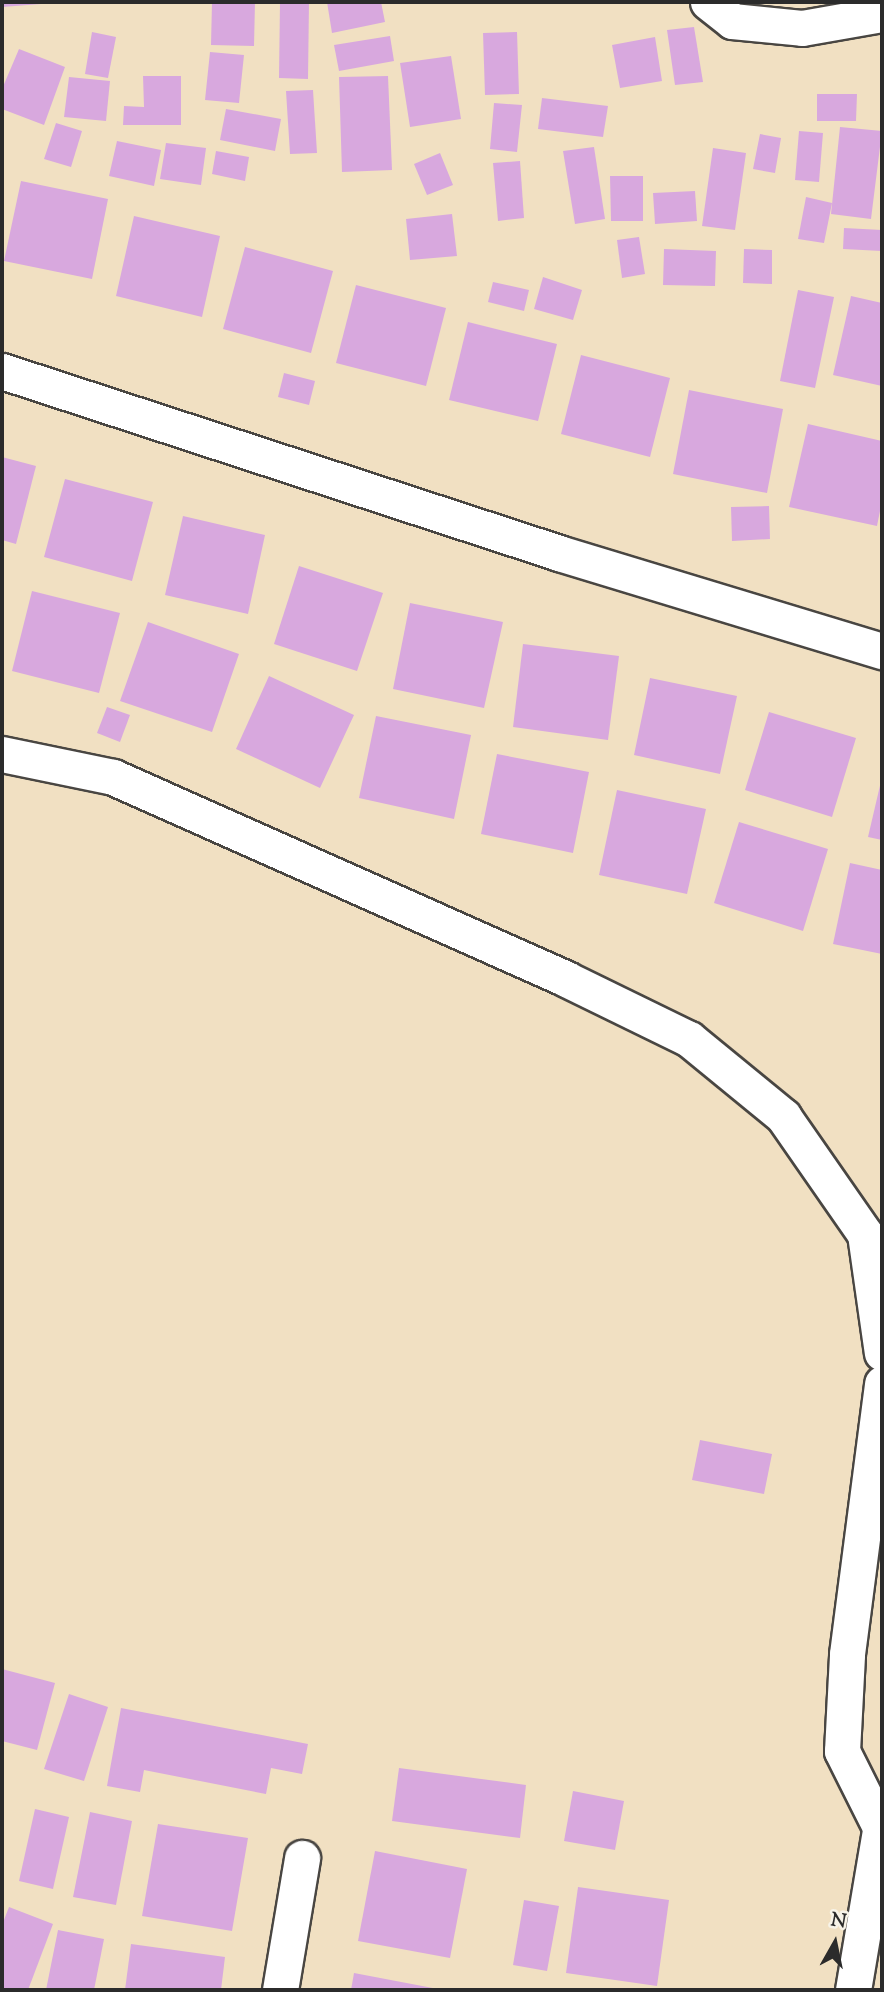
<!DOCTYPE html>
<html>
<head>
<meta charset="utf-8">
<style>
	body { margin:0 }
	#map { position:relative; width:884px; height:1992px; overflow:hidden; background:#f1e0c2; font-family:"Sorts Mill Goudy",serif }
	div>[style] { position:absolute }
	[style*='--x'] { left:calc(var(--x)*1px); top:calc(var(--y)*1px); width:calc(var(--w)*1px); rotate:calc(var(--a)*1deg) }
	.building>* { inset:0; background:#d8a8de }
	.roads { filter:drop-shadow(2px 0 #494642) drop-shadow(-2px 0 #494642) drop-shadow(0 2px #494642) drop-shadow(0 -2px #494642) }
	.minor>* { height:35px; margin:-17.5px; padding:0 17.5px; transform-origin:17.5px; border-radius:17.5px; background:#fff }
	span { translate:-50% -50%; white-space:nowrap; text-align:center; line-height:1.15; -webkit-text-stroke:6px #f7f3e8; paint-order:stroke }
	.frame { position:absolute; inset:0; border:4px solid #2b2b2b; pointer-events:none }
	.north { position:absolute; left:800px; top:1908px; width:70px; height:70px; -webkit-text-stroke:5px #f7f3e8; paint-order:stroke; rotate:9deg; font-size:19px; font-weight:700; line-height:28px; text-align:center; color:#2b2b2b }
	.north::after { content:''; display:block; margin:auto; width:24px; height:32px; background:#2b2b2b; clip-path:polygon(50% 0,100% 100%,50% 72%,0 100%) }
</style>
</head>
<body>
<div id="map">
	<div class="building">
		<i style="clip-path:polygon(2px 2px,41px 2px,41px 4px,2px 7px)"></i>
		<i style="clip-path:polygon(212px 2px,255px 2px,254px 46px,211px 45px)"></i>
		<i style="clip-path:polygon(280px 2px,309px 2px,308px 79px,279px 78px)"></i>
		<i style="clip-path:polygon(327px 2px,381px 2px,385px 22px,332px 33px)"></i>
		<i style="clip-path:polygon(694px 27px,703px 82px,675px 85px,667px 30px)"></i>
		<i style="clip-path:polygon(92px 32px,116px 37px,108px 78px,85px 74px)"></i>
		<i style="clip-path:polygon(517px 32px,519px 94px,485px 95px,483px 33px)"></i>
		<i style="clip-path:polygon(390px 36px,394px 61px,339px 71px,334px 45px)"></i>
		<i style="clip-path:polygon(655px 37px,662px 81px,620px 88px,612px 45px)"></i>
		<i style="clip-path:polygon(19px 49px,65px 67px,44px 125px,2px 109px,2px 89px)"></i>
		<i style="clip-path:polygon(210px 52px,244px 55px,239px 103px,205px 100px)"></i>
		<i style="clip-path:polygon(451px 56px,461px 119px,410px 127px,400px 63px)"></i>
		<i style="clip-path:polygon(143px 76px,181px 76px,181px 125px,123px 125px,124px 106px,144px 107px)"></i>
		<i style="clip-path:polygon(388px 76px,392px 170px,342px 172px,339px 77px)"></i>
		<i style="clip-path:polygon(69px 77px,110px 81px,106px 121px,64px 117px)"></i>
		<i style="clip-path:polygon(313px 90px,317px 153px,290px 154px,286px 91px)"></i>
		<i style="clip-path:polygon(817px 94px,857px 94px,856px 121px,817px 121px)"></i>
		<i style="clip-path:polygon(542px 98px,608px 106px,603px 137px,538px 129px)"></i>
		<i style="clip-path:polygon(494px 103px,522px 105px,517px 152px,490px 149px)"></i>
		<i style="clip-path:polygon(226px 109px,281px 119px,275px 151px,220px 140px)"></i>
		<i style="clip-path:polygon(56px 123px,82px 131px,71px 167px,44px 159px)"></i>
		<i style="clip-path:polygon(840px 127px,882px 131px,871px 219px,831px 214px)"></i>
		<i style="clip-path:polygon(799px 131px,823px 133px,819px 182px,795px 180px)"></i>
		<i style="clip-path:polygon(760px 134px,781px 138px,775px 173px,753px 169px)"></i>
		<i style="clip-path:polygon(117px 141px,161px 150px,154px 186px,109px 176px)"></i>
		<i style="clip-path:polygon(166px 143px,206px 148px,201px 185px,160px 179px)"></i>
		<i style="clip-path:polygon(594px 147px,605px 219px,575px 224px,563px 151px)"></i>
		<i style="clip-path:polygon(713px 148px,746px 153px,735px 230px,702px 226px)"></i>
		<i style="clip-path:polygon(216px 151px,249px 157px,245px 181px,212px 174px)"></i>
		<i style="clip-path:polygon(440px 153px,453px 185px,427px 195px,414px 164px)"></i>
		<i style="clip-path:polygon(520px 161px,524px 218px,498px 221px,493px 163px)"></i>
		<i style="clip-path:polygon(610px 176px,643px 176px,643px 221px,611px 221px)"></i>
		<i style="clip-path:polygon(21px 181px,108px 199px,92px 279px,4px 261px)"></i>
		<i style="clip-path:polygon(695px 191px,697px 221px,655px 224px,653px 193px)"></i>
		<i style="clip-path:polygon(806px 197px,832px 203px,824px 243px,798px 239px)"></i>
		<i style="clip-path:polygon(452px 214px,457px 256px,410px 260px,406px 219px)"></i>
		<i style="clip-path:polygon(134px 216px,220px 236px,202px 317px,116px 296px)"></i>
		<i style="clip-path:polygon(844px 228px,882px 230px,882px 251px,843px 249px)"></i>
		<i style="clip-path:polygon(639px 237px,645px 274px,622px 278px,617px 240px)"></i>
		<i style="clip-path:polygon(245px 247px,333px 271px,311px 353px,223px 329px)"></i>
		<i style="clip-path:polygon(664px 249px,716px 251px,715px 286px,663px 285px)"></i>
		<i style="clip-path:polygon(744px 249px,772px 250px,772px 284px,743px 283px)"></i>
		<i style="clip-path:polygon(543px 277px,582px 290px,573px 320px,534px 309px)"></i>
		<i style="clip-path:polygon(493px 282px,529px 290px,524px 311px,488px 302px)"></i>
		<i style="clip-path:polygon(356px 285px,446px 308px,426px 386px,336px 363px)"></i>
		<i style="clip-path:polygon(798px 290px,834px 297px,815px 388px,780px 381px)"></i>
		<i style="clip-path:polygon(851px 296px,882px 303px,882px 386px,833px 375px)"></i>
		<i style="clip-path:polygon(468px 322px,557px 344px,538px 421px,449px 400px)"></i>
		<i style="clip-path:polygon(581px 355px,670px 378px,650px 457px,561px 434px)"></i>
		<i style="clip-path:polygon(284px 373px,315px 381px,309px 405px,278px 397px)"></i>
		<i style="clip-path:polygon(689px 390px,783px 409px,767px 493px,673px 474px)"></i>
		<i style="clip-path:polygon(808px 424px,882px 441px,882px 501px,877px 526px,789px 507px)"></i>
		<i style="clip-path:polygon(2px 457px,36px 466px,16px 544px,2px 540px)"></i>
		<i style="clip-path:polygon(65px 479px,153px 502px,132px 581px,44px 557px)"></i>
		<i style="clip-path:polygon(769px 506px,770px 539px,732px 541px,731px 507px)"></i>
		<i style="clip-path:polygon(183px 516px,265px 535px,248px 614px,165px 595px)"></i>
		<i style="clip-path:polygon(299px 566px,383px 593px,357px 671px,274px 644px)"></i>
		<i style="clip-path:polygon(32px 591px,120px 613px,99px 693px,12px 671px)"></i>
		<i style="clip-path:polygon(410px 603px,503px 622px,484px 708px,393px 689px)"></i>
		<i style="clip-path:polygon(148px 622px,239px 654px,212px 732px,120px 701px)"></i>
		<i style="clip-path:polygon(523px 644px,619px 656px,608px 740px,513px 727px)"></i>
		<i style="clip-path:polygon(269px 676px,354px 715px,320px 788px,236px 749px)"></i>
		<i style="clip-path:polygon(650px 678px,737px 696px,720px 774px,634px 755px)"></i>
		<i style="clip-path:polygon(107px 707px,130px 715px,120px 742px,97px 733px)"></i>
		<i style="clip-path:polygon(769px 712px,856px 738px,832px 817px,745px 790px)"></i>
		<i style="clip-path:polygon(376px 716px,471px 735px,454px 819px,359px 798px)"></i>
		<i style="clip-path:polygon(497px 754px,589px 772px,573px 853px,481px 834px)"></i>
		<i style="clip-path:polygon(882px 777px,882px 840px,868px 837px)"></i>
		<i style="clip-path:polygon(617px 790px,706px 809px,687px 894px,599px 875px)"></i>
		<i style="clip-path:polygon(739px 822px,828px 849px,803px 931px,714px 903px)"></i>
		<i style="clip-path:polygon(850px 863px,882px 870px,882px 954px,833px 944px)"></i>
		<i style="clip-path:polygon(700px 1440px,772px 1454px,764px 1494px,692px 1480px)"></i>
		<i style="clip-path:polygon(2px 1669px,55px 1683px,37px 1750px,2px 1741px)"></i>
		<i style="clip-path:polygon(69px 1694px,108px 1707px,84px 1781px,44px 1769px)"></i>
		<i style="clip-path:polygon(121px 1708px,308px 1744px,302px 1774px,271px 1768px,266px 1794px,144px 1770px,140px 1792px,107px 1786px)"></i>
		<i style="clip-path:polygon(399px 1768px,526px 1785px,520px 1838px,392px 1821px)"></i>
		<i style="clip-path:polygon(573px 1791px,624px 1801px,615px 1850px,564px 1841px)"></i>
		<i style="clip-path:polygon(35px 1809px,69px 1817px,53px 1889px,19px 1881px)"></i>
		<i style="clip-path:polygon(90px 1812px,132px 1821px,116px 1905px,73px 1897px)"></i>
		<i style="clip-path:polygon(158px 1824px,248px 1838px,232px 1931px,142px 1916px)"></i>
		<i style="clip-path:polygon(375px 1851px,467px 1869px,450px 1958px,358px 1941px)"></i>
		<i style="clip-path:polygon(578px 1887px,669px 1900px,657px 1986px,566px 1973px)"></i>
		<i style="clip-path:polygon(524px 1900px,559px 1906px,547px 1971px,513px 1965px)"></i>
		<i style="clip-path:polygon(9px 1907px,53px 1924px,28px 1990px,2px 1990px,2px 1925px)"></i>
		<i style="clip-path:polygon(58px 1930px,104px 1939px,94px 1990px,46px 1990px)"></i>
		<i style="clip-path:polygon(131px 1944px,225px 1957px,221px 1990px,125px 1990px)"></i>
		<i style="clip-path:polygon(354px 1973px,438px 1989px,438px 1990px,351px 1990px)"></i>
	</div>
	<div class="roads">
		<div class="minor">
			<i style="--x:708;--y:2;--w:31;--a:38"></i>
			<i style="--x:732;--y:21;--w:70;--a:5.7"></i>
			<i style="--x:802;--y:28;--w:81;--a:-9.9"></i>
			<i style="--x:2;--y:371;--w:586;--a:18.09"></i>
			<i style="--x:559;--y:553;--w:338;--a:16.9"></i>
			<i style="--x:2;--y:754;--w:113;--a:11.7"></i>
			<i style="--x:113;--y:777;--w:496;--a:24"></i>
			<i style="--x:566;--y:979;--w:137;--a:26"></i>
			<i style="--x:689;--y:1039;--w:122;--a:39.3"></i>
			<i style="--x:783;--y:1116;--w:144;--a:55.2"></i>
			<i style="--x:865;--y:1234;--w:120;--a:81.9"></i>
			<i style="--x:880;--y:1827;--w:85;--a:-116.6"></i>
			<i style="--x:842;--y:1751;--w:97;--a:-87"></i>
			<i style="--x:847;--y:1654;--w:273;--a:-82.6"></i>
			<i style="--x:280;--y:1990;--w:134;--a:-80.5"></i>
			<i style="--x:853;--y:1990;--w:173;--a:-80.4"></i>
		</div>
	</div>
	<div class="frame"></div>
	<div class="north">N</div>
</div>
</body>
</html>
